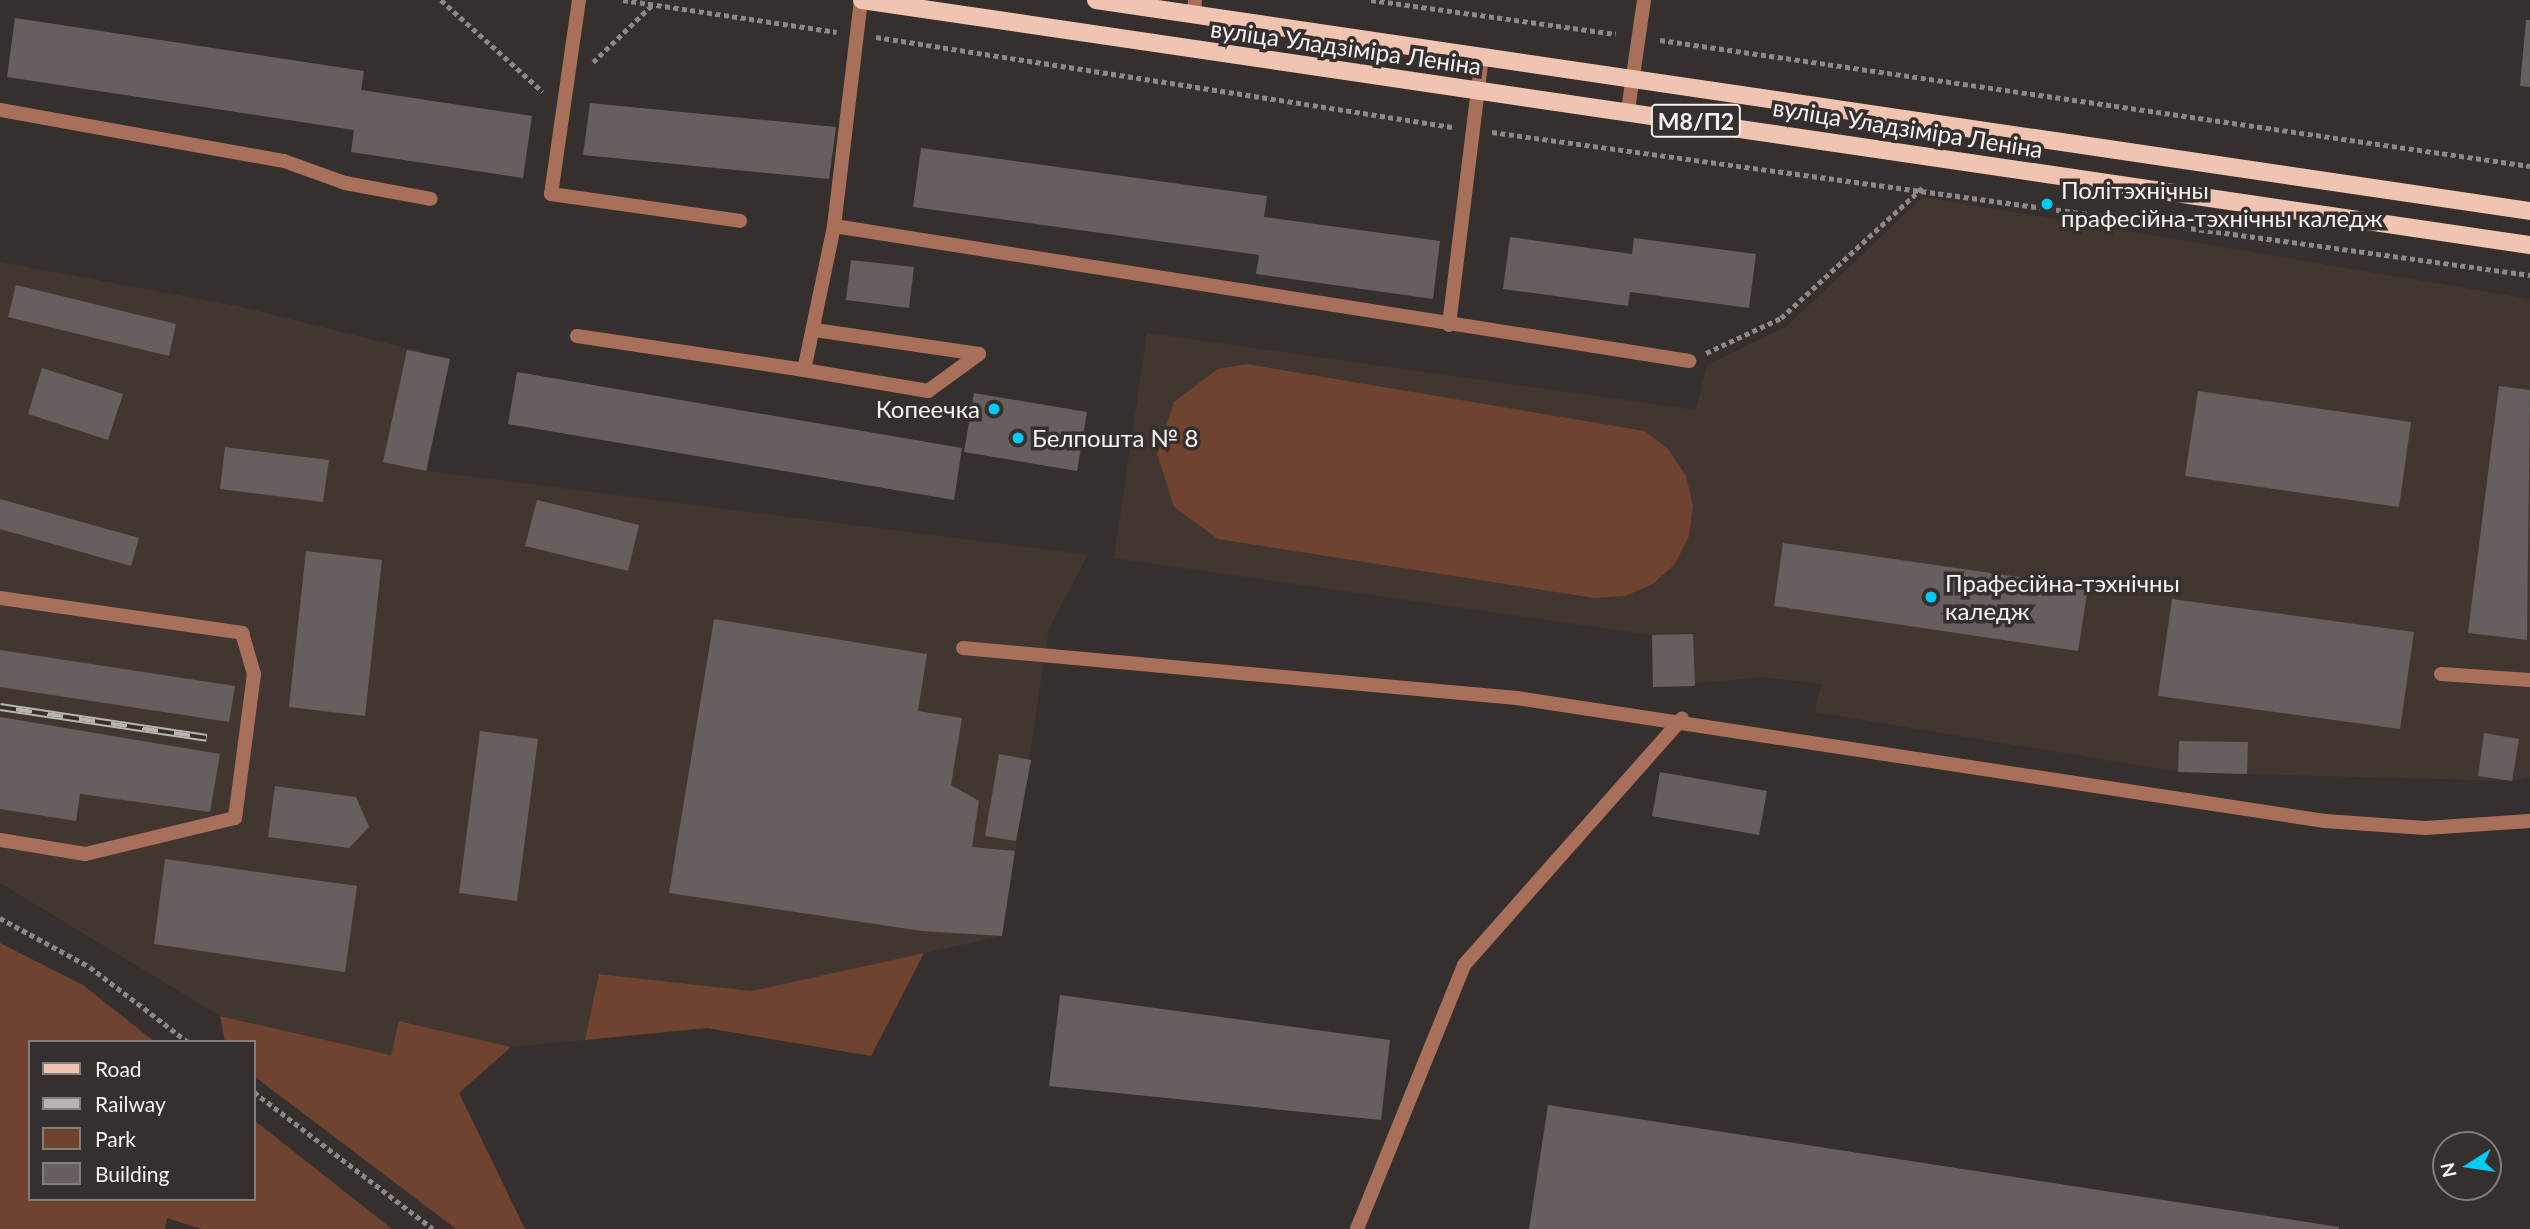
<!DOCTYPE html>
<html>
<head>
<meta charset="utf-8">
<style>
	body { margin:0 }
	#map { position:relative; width:2530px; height:1229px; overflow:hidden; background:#35302d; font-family:Lato,sans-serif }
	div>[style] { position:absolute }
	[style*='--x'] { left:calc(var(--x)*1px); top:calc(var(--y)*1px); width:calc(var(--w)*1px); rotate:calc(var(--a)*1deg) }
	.built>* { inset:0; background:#423631 }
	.green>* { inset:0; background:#704230 }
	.building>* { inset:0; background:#665f5d }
	.path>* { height:4.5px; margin-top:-2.25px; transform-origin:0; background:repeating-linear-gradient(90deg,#8d8886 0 5px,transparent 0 8.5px) }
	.service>* { height:14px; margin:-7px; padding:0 7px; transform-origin:7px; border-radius:7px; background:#a8705b }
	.primary>* { height:18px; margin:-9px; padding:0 9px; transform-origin:9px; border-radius:9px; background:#f1c3b1 }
	.rail>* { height:8px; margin-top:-4px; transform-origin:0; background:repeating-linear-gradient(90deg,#35302d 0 16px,#b8b4b2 0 32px); box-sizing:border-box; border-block:2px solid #b8b4b2 }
	.dots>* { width:19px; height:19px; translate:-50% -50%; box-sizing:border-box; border:4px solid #35302d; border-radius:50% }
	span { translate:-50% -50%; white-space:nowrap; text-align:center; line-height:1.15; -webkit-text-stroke:7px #35302d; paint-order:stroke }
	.shield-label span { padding:2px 5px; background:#35302d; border:2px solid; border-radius:5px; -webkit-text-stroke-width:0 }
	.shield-label { font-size:23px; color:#f6f2f1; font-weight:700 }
	.street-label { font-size:24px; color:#f6f2f1 }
	.poi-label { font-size:24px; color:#f6f2f1 }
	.left { translate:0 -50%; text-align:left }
	.right { translate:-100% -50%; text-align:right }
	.legend { position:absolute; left:28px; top:1040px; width:228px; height:161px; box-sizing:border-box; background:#35302d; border:2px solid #827e7b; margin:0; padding:9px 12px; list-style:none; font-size:21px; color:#f6f2f1 }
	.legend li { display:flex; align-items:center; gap:14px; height:35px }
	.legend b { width:35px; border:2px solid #827e7b }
	.north { position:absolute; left:2432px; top:1131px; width:70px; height:70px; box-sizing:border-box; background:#35302d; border:2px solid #827e7b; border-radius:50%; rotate:258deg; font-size:19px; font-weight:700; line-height:28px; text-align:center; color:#f6f2f1 }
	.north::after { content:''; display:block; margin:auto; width:24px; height:32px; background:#00cbf9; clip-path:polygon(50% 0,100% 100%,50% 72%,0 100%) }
</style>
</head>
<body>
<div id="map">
	<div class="built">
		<i style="clip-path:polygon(1923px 197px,2530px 299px,2530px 777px,2512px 781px,2178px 772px,1815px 712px,1821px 684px,1763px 677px,1653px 687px,1652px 635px,1114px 558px,1147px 333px,1696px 410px,1707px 365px,1787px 326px)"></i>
		<i style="clip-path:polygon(0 262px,242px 307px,450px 359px,427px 471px,1088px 555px,1049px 628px,1002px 936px,752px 991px,600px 974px,585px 1040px,511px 1047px,400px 1021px,391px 1055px,220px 1016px,0 883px)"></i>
	</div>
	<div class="green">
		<i style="clip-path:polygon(1246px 364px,1645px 431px,1669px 450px,1686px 476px,1693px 506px,1689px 536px,1675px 564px,1653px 584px,1625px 596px,1594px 598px,1218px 539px,1174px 507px,1157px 454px,1174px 402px,1218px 369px)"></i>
		<i style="clip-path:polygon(0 943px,83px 985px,155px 1042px,30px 1042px,30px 1199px,254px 1199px,254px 1120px,392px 1229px,201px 1229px,167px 1218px,165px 1229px,0 1229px)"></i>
		<i style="clip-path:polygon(924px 953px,871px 1056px,707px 1028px,585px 1040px,599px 974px,752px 991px)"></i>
		<i style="clip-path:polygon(220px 1016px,391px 1055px,399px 1021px,511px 1047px,459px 1093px,525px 1229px,456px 1229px,254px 1076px,254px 1042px,225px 1042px)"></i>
	</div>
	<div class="building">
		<i style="clip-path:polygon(15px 18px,364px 71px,361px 90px,532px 116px,523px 178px,351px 152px,354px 130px,7px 77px)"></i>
		<i style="clip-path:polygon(2526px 20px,2530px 20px,2530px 87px,2520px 86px)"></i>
		<i style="clip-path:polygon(590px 103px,836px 127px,829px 179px,583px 155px)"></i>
		<i style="clip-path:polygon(921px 148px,1267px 196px,1264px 217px,1440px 241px,1433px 299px,1256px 274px,1259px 255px,913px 207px)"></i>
		<i style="clip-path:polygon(1510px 237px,1632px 254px,1634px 238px,1756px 254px,1749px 308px,1630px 292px,1628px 306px,1503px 289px)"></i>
		<i style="clip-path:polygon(851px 260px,914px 267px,909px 308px,846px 300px)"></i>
		<i style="clip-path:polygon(16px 285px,176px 324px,169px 356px,8px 317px)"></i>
		<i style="clip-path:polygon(407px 350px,450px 359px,426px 471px,383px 462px)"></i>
		<i style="clip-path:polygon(42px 368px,123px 394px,108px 440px,28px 414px)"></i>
		<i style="clip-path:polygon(517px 372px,962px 448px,954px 500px,508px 424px)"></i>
		<i style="clip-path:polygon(2499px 386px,2530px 390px,2527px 640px,2468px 633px)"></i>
		<i style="clip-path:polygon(2198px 391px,2411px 422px,2399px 507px,2185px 476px)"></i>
		<i style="clip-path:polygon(974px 393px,1087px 412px,1077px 471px,964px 452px)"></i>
		<i style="clip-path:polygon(225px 447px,329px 460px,323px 502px,220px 489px)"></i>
		<i style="clip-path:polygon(0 499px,139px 538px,131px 566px,0 529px)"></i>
		<i style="clip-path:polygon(537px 500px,639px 525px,628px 571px,525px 546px)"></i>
		<i style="clip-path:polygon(1783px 543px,2088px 587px,2078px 651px,1774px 606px)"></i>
		<i style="clip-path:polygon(306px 551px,382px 560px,365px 716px,289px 707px)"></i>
		<i style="clip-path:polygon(2172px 599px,2414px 632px,2400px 729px,2158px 696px)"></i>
		<i style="clip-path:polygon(714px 619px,927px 654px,918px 711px,962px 718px,951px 785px,979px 801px,972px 847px,1015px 851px,1002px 936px,922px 931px,669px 893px)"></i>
		<i style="clip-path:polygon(1693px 634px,1695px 686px,1653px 687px,1652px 635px)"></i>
		<i style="clip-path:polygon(0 650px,235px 686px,229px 722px,0 687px)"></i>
		<i style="clip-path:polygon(0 717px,220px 754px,210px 812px,80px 794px,76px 821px,0 809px)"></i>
		<i style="clip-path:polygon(480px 731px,538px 739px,517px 901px,459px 893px)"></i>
		<i style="clip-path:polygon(2484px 733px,2519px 739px,2512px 781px,2478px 776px)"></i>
		<i style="clip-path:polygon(2179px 741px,2248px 742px,2247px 774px,2178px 772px)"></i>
		<i style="clip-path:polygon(999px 754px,1031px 760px,1016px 841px,985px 836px)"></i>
		<i style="clip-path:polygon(1660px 772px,1767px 791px,1759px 835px,1652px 816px)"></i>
		<i style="clip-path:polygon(275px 786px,356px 797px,369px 827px,349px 848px,268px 837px)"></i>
		<i style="clip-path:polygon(165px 859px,357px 886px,345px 972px,154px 944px)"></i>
		<i style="clip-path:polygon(1060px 995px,1390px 1040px,1381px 1120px,1049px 1086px)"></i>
		<i style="clip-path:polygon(1548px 1105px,2339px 1227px,2339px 1229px,1529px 1229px)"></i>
	</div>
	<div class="path">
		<i style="--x:441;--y:0;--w:137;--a:42"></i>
		<i style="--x:623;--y:0;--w:216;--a:8.5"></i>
		<i style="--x:1371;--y:0;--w:247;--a:7.9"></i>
		<i style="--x:876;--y:37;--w:583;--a:8.88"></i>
		<i style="--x:1660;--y:40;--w:879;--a:8.24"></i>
		<i style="--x:593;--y:62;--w:82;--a:-44"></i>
		<i style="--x:1492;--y:132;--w:1048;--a:7.84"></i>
		<i style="--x:1706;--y:353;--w:83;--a:-25"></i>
		<i style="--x:1781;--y:318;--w:192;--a:-42.7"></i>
		<i style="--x:0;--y:918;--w:102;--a:28.6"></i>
		<i style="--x:90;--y:967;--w:123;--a:37.4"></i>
		<i style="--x:254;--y:1092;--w:225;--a:37.4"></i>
	</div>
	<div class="service">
		<i style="--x:579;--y:0;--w:196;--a:98.2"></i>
		<i style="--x:551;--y:194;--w:191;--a:8.1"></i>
		<i style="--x:861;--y:0;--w:228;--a:96.8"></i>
		<i style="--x:834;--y:226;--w:866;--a:8.97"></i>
		<i style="--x:1194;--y:14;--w:14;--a:-86"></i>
		<i style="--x:0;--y:110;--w:289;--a:10.2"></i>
		<i style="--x:284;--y:161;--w:65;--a:19.8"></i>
		<i style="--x:345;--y:183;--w:87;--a:10.5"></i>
		<i style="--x:1628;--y:110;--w:111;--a:-81.7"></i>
		<i style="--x:1449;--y:325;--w:271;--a:-83"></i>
		<i style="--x:577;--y:336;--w:230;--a:8.5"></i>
		<i style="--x:804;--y:370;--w:147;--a:-78.2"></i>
		<i style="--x:804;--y:370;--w:126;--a:9.6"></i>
		<i style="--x:928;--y:391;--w:63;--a:-36"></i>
		<i style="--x:979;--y:354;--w:166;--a:-171.7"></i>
		<i style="--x:0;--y:598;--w:245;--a:8.2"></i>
		<i style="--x:242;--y:633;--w:43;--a:73.7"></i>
		<i style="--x:254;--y:674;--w:145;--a:97.5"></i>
		<i style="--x:235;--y:818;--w:154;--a:166.5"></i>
		<i style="--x:85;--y:854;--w:86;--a:-170.6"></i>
		<i style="--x:963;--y:648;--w:556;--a:5.16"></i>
		<i style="--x:1517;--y:698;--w:817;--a:8.66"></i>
		<i style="--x:2325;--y:821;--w:100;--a:4"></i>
		<i style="--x:2425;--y:828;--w:105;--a:-3.8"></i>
		<i style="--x:2441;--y:674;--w:89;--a:3.9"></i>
		<i style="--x:1357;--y:1229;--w:285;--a:-67.9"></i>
		<i style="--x:1464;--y:965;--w:329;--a:-48.5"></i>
	</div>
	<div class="primary">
		<i style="--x:862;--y:0;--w:1686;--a:8.36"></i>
		<i style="--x:1096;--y:0;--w:1449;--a:8.37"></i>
	</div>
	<div class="rail">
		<i style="--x:0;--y:707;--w:209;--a:8.5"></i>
	</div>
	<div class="dots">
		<i style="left:2047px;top:204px;background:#00cbf9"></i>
		<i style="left:994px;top:409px;background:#00cbf9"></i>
		<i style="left:1018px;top:438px;background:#00cbf9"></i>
		<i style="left:1931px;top:597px;background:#00cbf9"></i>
	</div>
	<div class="shield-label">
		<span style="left:1696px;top:121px">М8/П2</span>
	</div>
	<div class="street-label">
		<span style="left:1346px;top:47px;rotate:8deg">вуліца Уладзіміра Леніна</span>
		<span style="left:1908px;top:128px;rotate:9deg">вуліца Уладзіміра Леніна</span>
	</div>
	<div class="poi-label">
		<span class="left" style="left:2061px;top:204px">Політэхнічны<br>прафесійна-тэхнічны каледж</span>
		<span class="right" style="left:980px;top:409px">Копеечка</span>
		<span class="left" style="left:1032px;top:438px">Белпошта № 8</span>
		<span class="left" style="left:1945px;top:597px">Прафесійна-тэхнічны<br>каледж</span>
	</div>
	<ul class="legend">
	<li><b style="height:9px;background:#f1c3b1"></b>Road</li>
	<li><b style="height:9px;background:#b8b4b2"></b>Railway</li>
	<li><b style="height:19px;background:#704230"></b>Park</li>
	<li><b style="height:19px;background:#665f5d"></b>Building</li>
	</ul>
	<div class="north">N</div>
</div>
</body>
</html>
